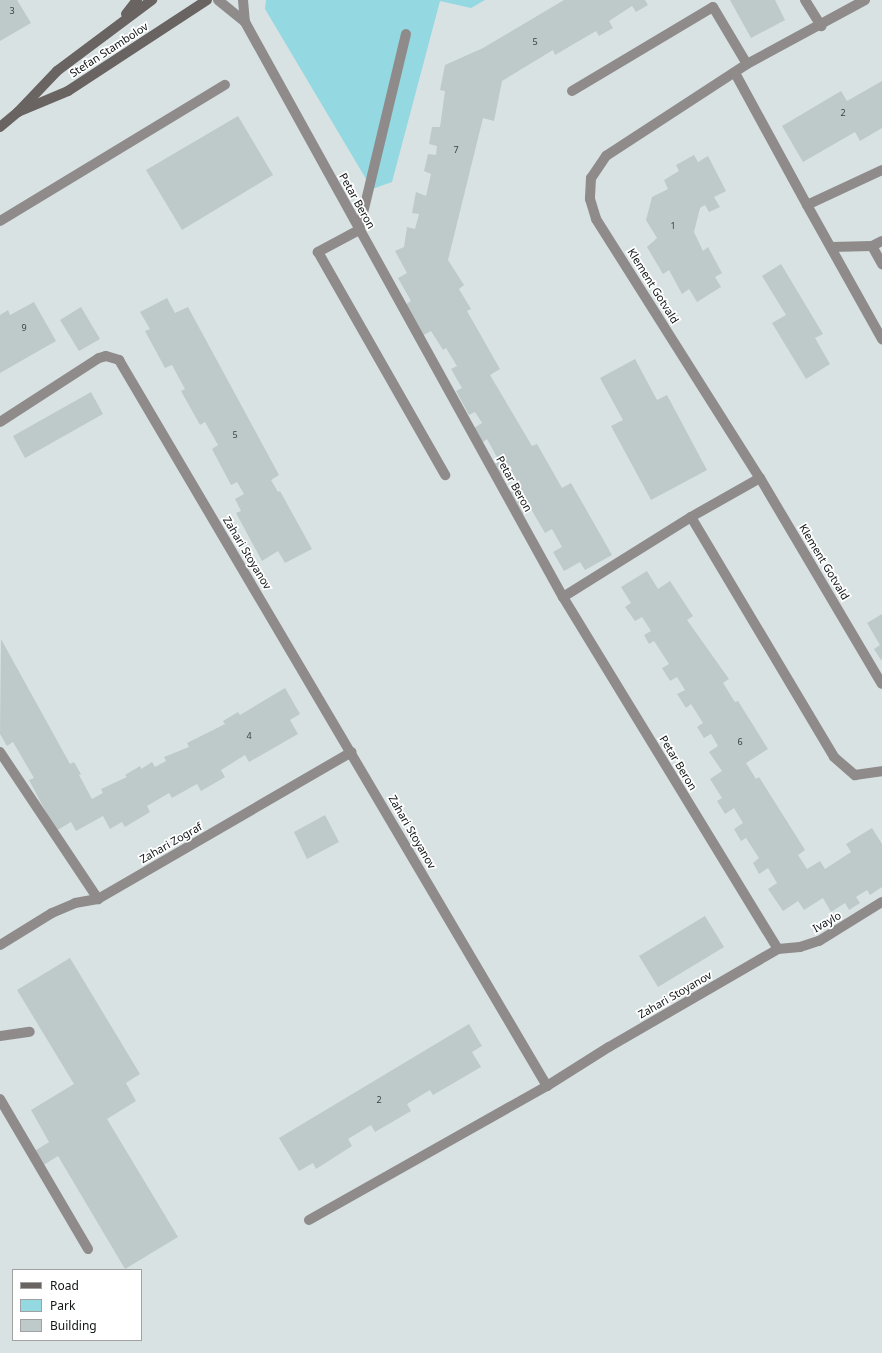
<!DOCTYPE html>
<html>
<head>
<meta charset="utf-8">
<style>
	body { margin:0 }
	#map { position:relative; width:882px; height:1353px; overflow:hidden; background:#d8e2e3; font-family:"Noto Sans",sans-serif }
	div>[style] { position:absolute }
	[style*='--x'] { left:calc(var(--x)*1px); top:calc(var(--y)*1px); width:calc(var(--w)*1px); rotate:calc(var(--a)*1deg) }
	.green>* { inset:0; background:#94d8e1 }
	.building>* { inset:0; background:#bec9ca }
	.lane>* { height:10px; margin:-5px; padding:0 5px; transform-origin:5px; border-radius:5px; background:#8f8b8b }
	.street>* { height:10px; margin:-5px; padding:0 5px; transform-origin:5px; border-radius:5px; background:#8f8b8b }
	.secondary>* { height:10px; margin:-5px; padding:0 5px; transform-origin:5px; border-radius:5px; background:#696362 }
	span { translate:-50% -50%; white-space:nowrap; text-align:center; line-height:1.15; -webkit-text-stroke:3.5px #fff; paint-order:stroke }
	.number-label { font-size:9px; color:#3c4242 }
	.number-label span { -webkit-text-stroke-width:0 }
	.street-label { font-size:11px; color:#111515 }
	.legend { position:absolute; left:12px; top:1269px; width:130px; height:72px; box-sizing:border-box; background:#fff; border:1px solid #a0a1a1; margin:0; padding:5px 7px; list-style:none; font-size:12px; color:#111515 }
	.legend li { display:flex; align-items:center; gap:8px; height:20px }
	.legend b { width:20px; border:1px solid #a0a1a1 }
</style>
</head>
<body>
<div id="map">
	<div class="green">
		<i style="clip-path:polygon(266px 0,485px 0,471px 8px,440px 1px,392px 182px,372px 189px,265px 9px)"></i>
	</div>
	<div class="building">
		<i style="clip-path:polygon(0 0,17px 0,31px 23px,0 41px)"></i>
		<i style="clip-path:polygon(564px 0,645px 0,648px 5px,636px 12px,632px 6px,609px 21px,613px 28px,599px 36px,596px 31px,555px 55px,553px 50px,502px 81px,494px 121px,483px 118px,448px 260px,464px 285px,459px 289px,471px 309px,467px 311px,500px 369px,490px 375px,532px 446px,537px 444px,562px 488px,571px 483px,612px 555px,585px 570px,580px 562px,564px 571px,553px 552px,562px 547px,552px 529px,545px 533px,531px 509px,523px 514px,510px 492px,517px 488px,508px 472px,500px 476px,494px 464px,499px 461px,487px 439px,482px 443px,474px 428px,482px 423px,475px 412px,469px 415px,456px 391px,462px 388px,451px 369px,457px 366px,446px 348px,443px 350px,431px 331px,422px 336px,405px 305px,411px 301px,398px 278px,407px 273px,395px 251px,404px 247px,407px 227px,415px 229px,419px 214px,412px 213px,416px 192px,426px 196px,431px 174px,424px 171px,428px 154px,436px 155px,437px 146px,429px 144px,432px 127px,440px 127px,445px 91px,440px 90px,445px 65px,483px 48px)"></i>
		<i style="clip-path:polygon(730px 0,775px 0,785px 20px,751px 38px)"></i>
		<i style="clip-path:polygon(882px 81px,882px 128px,860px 141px,855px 132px,803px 162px,782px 126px,841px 91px,847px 101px)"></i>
		<i style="clip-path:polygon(238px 116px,273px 175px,182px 230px,146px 170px)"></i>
		<i style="clip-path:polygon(694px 155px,698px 162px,708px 156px,726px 191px,714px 197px,720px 207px,709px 212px,705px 205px,700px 208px,694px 232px,703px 251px,708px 247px,722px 273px,715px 277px,721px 287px,697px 302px,689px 289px,682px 294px,669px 270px,663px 274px,647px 247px,657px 238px,646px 220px,652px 197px,668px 189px,664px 180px,679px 171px,676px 165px)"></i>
		<i style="clip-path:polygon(781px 264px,823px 334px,815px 338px,830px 364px,806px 379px,772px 323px,786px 315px,762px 276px)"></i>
		<i style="clip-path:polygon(167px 298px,175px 313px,188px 307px,279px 475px,271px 480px,278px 492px,280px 491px,312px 549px,285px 563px,278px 551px,262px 561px,236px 513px,241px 511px,235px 499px,244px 494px,237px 482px,231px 485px,212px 449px,218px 445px,205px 422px,200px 425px,181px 391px,185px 389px,172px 365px,165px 368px,145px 331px,150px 329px,140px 312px)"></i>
		<i style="clip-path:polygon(34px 302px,56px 341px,0 373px,0 315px,8px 310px,10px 315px)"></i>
		<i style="clip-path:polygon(81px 307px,100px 339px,79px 351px,60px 320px)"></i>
		<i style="clip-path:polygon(635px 359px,657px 400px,667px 395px,707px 470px,651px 500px,611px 426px,623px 420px,600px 378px)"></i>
		<i style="clip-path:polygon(91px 392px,103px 414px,25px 458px,13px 436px)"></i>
		<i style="clip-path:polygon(647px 571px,658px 589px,670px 581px,693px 616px,687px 620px,729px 679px,723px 683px,735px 702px,738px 701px,768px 749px,746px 763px,756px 779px,759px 777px,805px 850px,798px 855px,807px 869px,820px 861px,825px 869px,851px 852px,846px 844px,872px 828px,882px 844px,882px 887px,870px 895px,867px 890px,856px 897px,860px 903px,849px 910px,845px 903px,831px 912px,823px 898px,804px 910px,798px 901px,783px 911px,768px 889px,777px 883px,768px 868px,759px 874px,753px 863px,759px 858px,746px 838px,741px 841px,734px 829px,743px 823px,734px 808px,725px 814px,717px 801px,722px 798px,710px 779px,722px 771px,709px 752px,718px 746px,711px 734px,704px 738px,697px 727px,703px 723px,691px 704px,686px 708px,677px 694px,685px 690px,677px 677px,670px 681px,662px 668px,669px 664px,654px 641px,649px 644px,644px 635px,651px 631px,642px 617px,635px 621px,625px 607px,631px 603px,621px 587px)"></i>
		<i style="clip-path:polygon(882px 614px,882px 660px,881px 660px,874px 649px,880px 645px,867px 623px)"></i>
		<i style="clip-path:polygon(1px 639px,70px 764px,74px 762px,81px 774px,79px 775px,92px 799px,103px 793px,101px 789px,127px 777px,125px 775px,140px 766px,141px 769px,152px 762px,155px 767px,166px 761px,164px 757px,189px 747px,187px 743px,225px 724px,223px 721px,238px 712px,240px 715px,285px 688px,300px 714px,290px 720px,298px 734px,249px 762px,245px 755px,221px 770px,225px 777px,201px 791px,197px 784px,172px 798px,169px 793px,147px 806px,150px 812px,125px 827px,122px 822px,110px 829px,103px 816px,76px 831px,71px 822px,56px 831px,29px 780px,34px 778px,13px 742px,7px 746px,0 734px)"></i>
		<i style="clip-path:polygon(325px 815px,339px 842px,307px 859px,294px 832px)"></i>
		<i style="clip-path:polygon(705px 916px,724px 947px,658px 987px,639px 956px)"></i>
		<i style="clip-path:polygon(70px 958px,140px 1074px,126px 1083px,136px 1101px,107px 1119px,178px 1237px,125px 1269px,58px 1156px,42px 1166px,33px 1152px,49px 1142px,31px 1110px,74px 1084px,17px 990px)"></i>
		<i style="clip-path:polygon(469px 1024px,482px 1046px,472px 1052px,481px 1067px,433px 1095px,430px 1090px,407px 1104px,411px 1111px,375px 1132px,371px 1125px,348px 1139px,352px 1146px,316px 1169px,313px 1163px,299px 1171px,279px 1138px)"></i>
	</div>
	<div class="lane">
		<i style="--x:805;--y:0;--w:31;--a:58"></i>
		<i style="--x:406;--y:34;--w:202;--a:103.5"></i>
		<i style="--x:359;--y:230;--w:47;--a:151.8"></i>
		<i style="--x:318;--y:252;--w:257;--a:60.3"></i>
		<i style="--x:572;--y:91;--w:164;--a:-30.8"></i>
		<i style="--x:713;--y:7;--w:66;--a:59.2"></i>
		<i style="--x:807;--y:205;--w:154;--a:60.8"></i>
		<i style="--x:0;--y:221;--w:263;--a:-31.2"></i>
		<i style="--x:882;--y:241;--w:11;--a:153"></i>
		<i style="--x:872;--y:246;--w:21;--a:61"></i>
		<i style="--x:831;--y:247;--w:41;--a:-1.4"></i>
		<i style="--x:691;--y:517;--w:279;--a:59.2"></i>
		<i style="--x:834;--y:757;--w:28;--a:41"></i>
		<i style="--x:855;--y:775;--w:27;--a:-8"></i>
		<i style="--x:0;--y:752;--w:177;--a:56.3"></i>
		<i style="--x:0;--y:1036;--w:30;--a:-8"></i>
		<i style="--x:0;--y:1099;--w:174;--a:59.6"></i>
	</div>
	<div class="street">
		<i style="--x:218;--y:0;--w:35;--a:39"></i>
		<i style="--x:243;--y:0;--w:22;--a:85"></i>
		<i style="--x:245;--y:22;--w:657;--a:61.06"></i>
		<i style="--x:563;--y:597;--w:412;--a:58.6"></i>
		<i style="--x:865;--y:0;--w:134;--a:151.5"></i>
		<i style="--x:747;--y:64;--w:168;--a:146.9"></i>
		<i style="--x:606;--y:156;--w:27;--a:124"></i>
		<i style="--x:591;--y:178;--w:21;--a:93"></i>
		<i style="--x:590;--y:199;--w:21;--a:73"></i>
		<i style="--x:596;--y:219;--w:307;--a:57.7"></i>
		<i style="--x:760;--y:478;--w:239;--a:59.4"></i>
		<i style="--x:735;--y:73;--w:150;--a:61.4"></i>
		<i style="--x:807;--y:205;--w:83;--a:-25"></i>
		<i style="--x:0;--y:422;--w:118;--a:-32.9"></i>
		<i style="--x:99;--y:358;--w:7;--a:-16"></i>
		<i style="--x:106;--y:356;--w:14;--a:17"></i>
		<i style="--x:119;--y:360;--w:843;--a:59.48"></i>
		<i style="--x:547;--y:1086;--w:73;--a:-32.2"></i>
		<i style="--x:609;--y:1047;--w:195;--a:-30.1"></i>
		<i style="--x:778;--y:949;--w:22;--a:-5"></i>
		<i style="--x:800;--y:947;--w:20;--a:-18"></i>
		<i style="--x:819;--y:941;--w:74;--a:-31.8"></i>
		<i style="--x:563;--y:597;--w:151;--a:-32"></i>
		<i style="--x:691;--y:517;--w:79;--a:-29.5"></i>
		<i style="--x:0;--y:945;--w:61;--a:-31.6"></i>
		<i style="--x:52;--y:913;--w:25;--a:-23"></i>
		<i style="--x:75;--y:903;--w:23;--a:-10"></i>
		<i style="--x:98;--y:899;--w:293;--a:-30.1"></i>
		<i style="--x:309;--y:1220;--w:273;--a:-29.4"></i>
	</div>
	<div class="secondary">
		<i style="--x:126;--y:14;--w:18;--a:-52"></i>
		<i style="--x:18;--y:112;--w:54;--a:-22.8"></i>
		<i style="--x:68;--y:91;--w:166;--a:-33.2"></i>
		<i style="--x:0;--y:127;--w:23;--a:-40"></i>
		<i style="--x:18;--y:112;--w:57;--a:-46.4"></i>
		<i style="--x:57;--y:71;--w:119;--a:-36.8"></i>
	</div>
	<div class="number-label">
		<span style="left:12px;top:11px">3</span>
		<span style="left:535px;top:42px">5</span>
		<span style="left:843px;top:113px">2</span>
		<span style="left:456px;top:150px">7</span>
		<span style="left:673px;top:226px">1</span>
		<span style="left:24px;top:328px">9</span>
		<span style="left:235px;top:435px">5</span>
		<span style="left:249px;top:736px">4</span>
		<span style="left:740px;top:742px">6</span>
		<span style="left:379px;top:1100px">2</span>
	</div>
	<div class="street-label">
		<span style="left:109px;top:50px;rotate:-33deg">Stefan Stambolov</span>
		<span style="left:357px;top:201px;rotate:61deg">Petar Beron</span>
		<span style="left:653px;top:286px;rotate:58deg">Klement Gotvald</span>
		<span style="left:514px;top:484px;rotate:61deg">Petar Beron</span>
		<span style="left:247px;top:553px;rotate:59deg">Zahari Stoyanov</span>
		<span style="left:824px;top:562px;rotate:59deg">Klement Gotvald</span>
		<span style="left:678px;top:763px;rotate:59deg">Petar Beron</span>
		<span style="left:412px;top:832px;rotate:60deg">Zahari Stoyanov</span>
		<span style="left:171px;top:843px;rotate:-30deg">Zahari Zograf</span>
		<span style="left:827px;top:922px;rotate:-29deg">Ivaylo</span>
		<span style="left:675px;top:995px;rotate:-30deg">Zahari Stoyanov</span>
	</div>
	<ul class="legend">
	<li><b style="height:5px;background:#696362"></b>Road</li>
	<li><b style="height:11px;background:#94d8e1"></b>Park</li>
	<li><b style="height:11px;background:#bec9ca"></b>Building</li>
	</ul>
</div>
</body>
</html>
